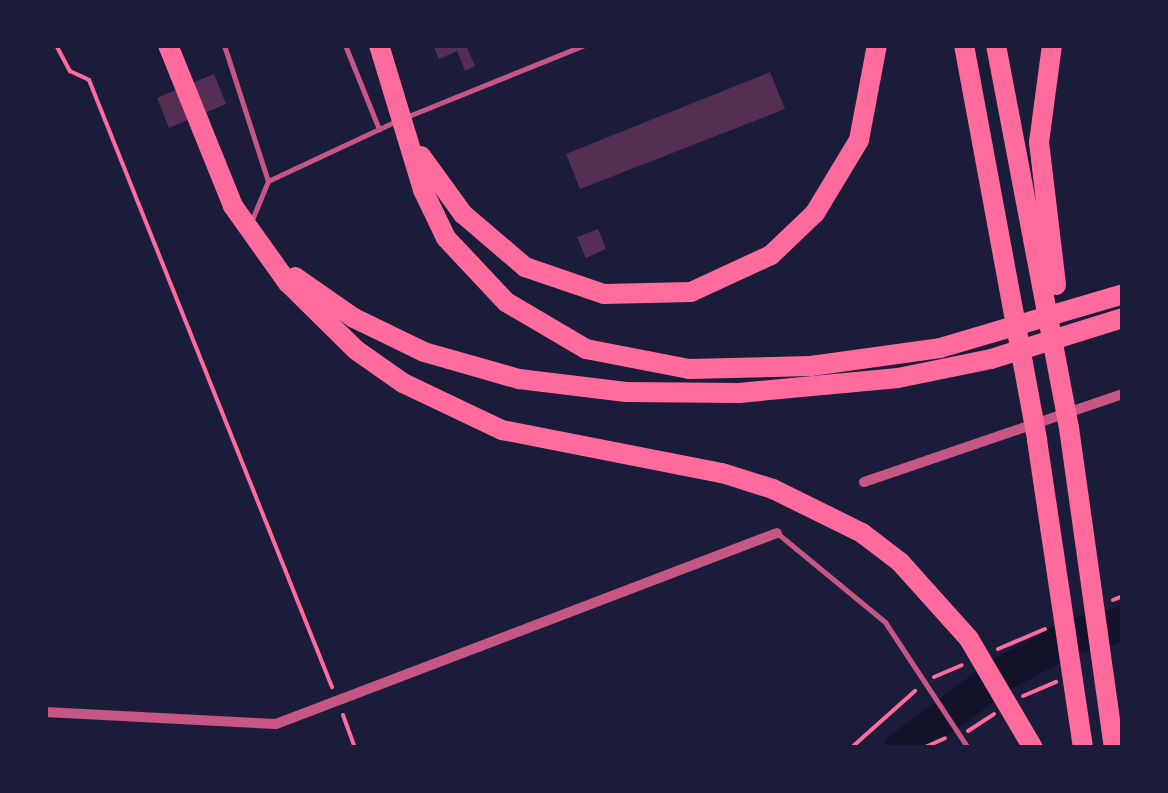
<!DOCTYPE html>
<html>
<head>
<meta charset="utf-8">
<style>
	body { margin:0 }
	#map { position:relative; width:1168px; height:793px; overflow:hidden; background:#1b1b3a; font-family:Montserrat,sans-serif }
	div>[style] { position:absolute }
	[style*='--x'] { left:calc(var(--x)*1px); top:calc(var(--y)*1px); width:calc(var(--w)*1px); rotate:calc(var(--a)*1deg) }
	.river>* { height:35px; margin:-17.5px; padding:0 17.5px; transform-origin:17.5px; border-radius:17.5px; background:#12122b }
	.building>* { inset:0; background:#542f53 }
	.path>* { height:4px; margin:-2px; padding:0 2px; transform-origin:2px; border-radius:2px; background:#ff6b9d }
	.service>* { height:5px; margin:-2.5px; padding:0 2.5px; transform-origin:2.5px; border-radius:2.5px; background:#c65784 }
	.minor>* { height:10px; margin:-5px; padding:0 5px; transform-origin:5px; border-radius:5px; background:#c65784 }
	.motorway>* { height:20px; margin:-10px; padding:0 10px; transform-origin:10px; border-radius:10px; background:#ff6b9d }
	span { translate:-50% -50%; white-space:nowrap; text-align:center; line-height:1.15; -webkit-text-stroke:8px #1b1b3a; paint-order:stroke }
	.frame { position:absolute; inset:0; border:48px solid #1b1b3a; pointer-events:none }
</style>
</head>
<body>
<div id="map">
	<div class="river">
		<i style="--x:901;--y:748;--w:123;--a:-36.4"></i>
		<i style="--x:1000;--y:675;--w:81;--a:-28.8"></i>
		<i style="--x:1071;--y:636;--w:54;--a:-14"></i>
	</div>
	<div class="building">
		<i style="clip-path:polygon(433px 45px,475px 45px,467px 48px,475px 66px,465px 71px,457px 51px,439px 59px)"></i>
		<i style="clip-path:polygon(770px 72px,785px 109px,580px 189px,566px 154px)"></i>
		<i style="clip-path:polygon(214px 74px,226px 104px,169px 128px,157px 98px)"></i>
		<i style="clip-path:polygon(598px 229px,606px 249px,586px 258px,577px 237px)"></i>
	</div>
	<div class="path">
		<i style="--x:56;--y:45;--w:30;--a:62"></i>
		<i style="--x:70;--y:71;--w:21;--a:25"></i>
		<i style="--x:89;--y:80;--w:654;--a:68.18"></i>
		<i style="--x:1113;--y:600;--w:11;--a:-22"></i>
		<i style="--x:998;--y:649;--w:51;--a:-23.1"></i>
		<i style="--x:934;--y:677;--w:30;--a:-23"></i>
		<i style="--x:1023;--y:696;--w:36;--a:-23"></i>
		<i style="--x:343;--y:715;--w:35;--a:70"></i>
		<i style="--x:968;--y:731;--w:31;--a:-33"></i>
		<i style="--x:851;--y:748;--w:86;--a:-41.7"></i>
		<i style="--x:923;--y:748;--w:24;--a:-24"></i>
	</div>
	<div class="service">
		<i style="--x:224;--y:45;--w:143;--a:72.1"></i>
		<i style="--x:268;--y:181;--w:44;--a:112.5"></i>
		<i style="--x:345;--y:45;--w:91;--a:68"></i>
		<i style="--x:406;--y:117;--w:192;--a:-22"></i>
		<i style="--x:268;--y:181;--w:141;--a:-25.1"></i>
		<i style="--x:777;--y:533;--w:140;--a:39.5"></i>
		<i style="--x:885;--y:622;--w:151;--a:56.6"></i>
	</div>
	<div class="minor">
		<i style="--x:864;--y:482;--w:274;--a:-18.8"></i>
		<i style="--x:45;--y:712;--w:231;--a:3"></i>
		<i style="--x:276;--y:724;--w:536;--a:-20.87"></i>
	</div>
	<div class="motorway">
		<i style="--x:168;--y:45;--w:174;--a:68"></i>
		<i style="--x:233;--y:206;--w:95;--a:54.5"></i>
		<i style="--x:288;--y:283;--w:95;--a:44.6"></i>
		<i style="--x:356;--y:350;--w:57;--a:35.1"></i>
		<i style="--x:403;--y:383;--w:110;--a:25.4"></i>
		<i style="--x:502;--y:430;--w:224;--a:11.1"></i>
		<i style="--x:722;--y:473;--w:53;--a:17.4"></i>
		<i style="--x:773;--y:489;--w:99;--a:26.3"></i>
		<i style="--x:862;--y:533;--w:48;--a:37.3"></i>
		<i style="--x:900;--y:562;--w:103;--a:48.1"></i>
		<i style="--x:969;--y:639;--w:126;--a:59.6"></i>
		<i style="--x:379;--y:45;--w:152;--a:73.1"></i>
		<i style="--x:423;--y:190;--w:53;--a:64.4"></i>
		<i style="--x:446;--y:238;--w:88;--a:46.8"></i>
		<i style="--x:506;--y:302;--w:93;--a:30.4"></i>
		<i style="--x:586;--y:349;--w:105;--a:11"></i>
		<i style="--x:689;--y:369;--w:122;--a:-1.4"></i>
		<i style="--x:811;--y:366;--w:130;--a:-7.9"></i>
		<i style="--x:940;--y:348;--w:191;--a:-16.4"></i>
		<i style="--x:964;--y:45;--w:402;--a:79.5"></i>
		<i style="--x:1037;--y:440;--w:311;--a:81.5"></i>
		<i style="--x:996;--y:45;--w:390;--a:79.2"></i>
		<i style="--x:1069;--y:428;--w:323;--a:82"></i>
		<i style="--x:1052;--y:45;--w:98;--a:97.6"></i>
		<i style="--x:1039;--y:142;--w:144;--a:83.2"></i>
		<i style="--x:421;--y:156;--w:72;--a:54.1"></i>
		<i style="--x:463;--y:214;--w:82;--a:40.5"></i>
		<i style="--x:525;--y:267;--w:83;--a:18.9"></i>
		<i style="--x:604;--y:294;--w:87;--a:-1.3"></i>
		<i style="--x:691;--y:292;--w:88;--a:-24.8"></i>
		<i style="--x:771;--y:255;--w:61;--a:-43.7"></i>
		<i style="--x:815;--y:213;--w:85;--a:-58.9"></i>
		<i style="--x:859;--y:140;--w:97;--a:-79.3"></i>
		<i style="--x:295;--y:277;--w:72;--a:34.8"></i>
		<i style="--x:354;--y:318;--w:78;--a:25.9"></i>
		<i style="--x:424;--y:352;--w:99;--a:15.9"></i>
		<i style="--x:519;--y:379;--w:108;--a:6.9"></i>
		<i style="--x:626;--y:392;--w:113;--a:0.5"></i>
		<i style="--x:739;--y:393;--w:160;--a:-5.4"></i>
		<i style="--x:898;--y:378;--w:95;--a:-11.5"></i>
		<i style="--x:991;--y:359;--w:138;--a:-17.3"></i>
	</div>
	<div class="frame"></div>
</div>
</body>
</html>
